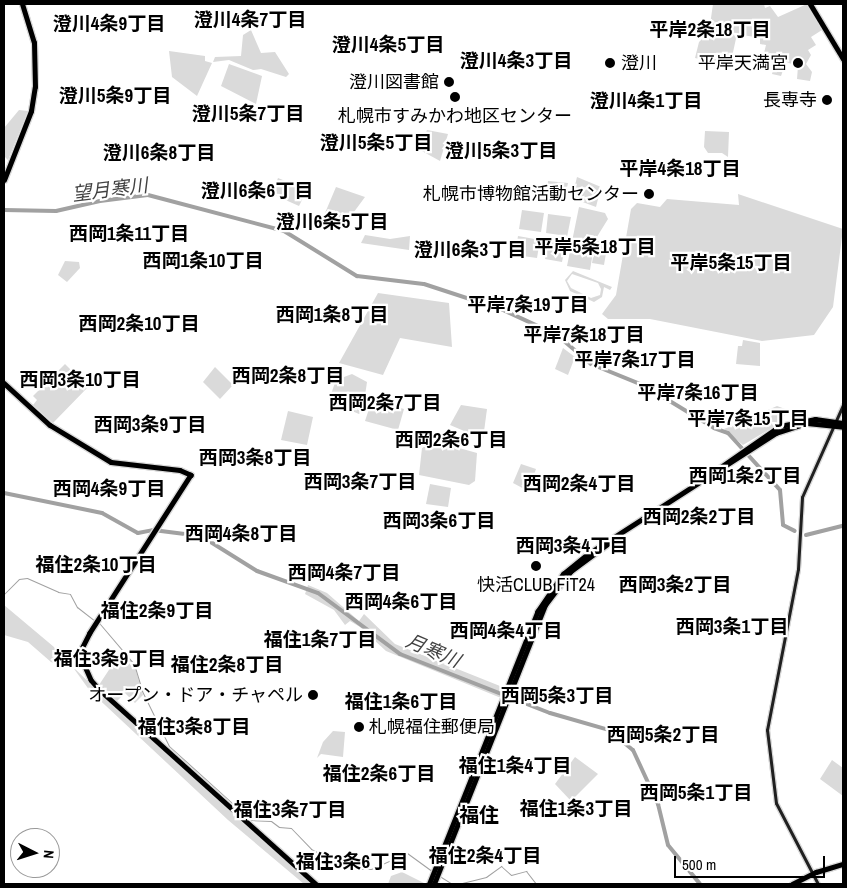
<!DOCTYPE html>
<html>
<head>
<meta charset="utf-8">
<style>
	body { margin:0 }
	#map { position:relative; width:847px; height:888px; overflow:hidden; background:#fff; font-family:"Archivo Narrow","Noto Sans JP",sans-serif }
	div>[style] { position:absolute }
	[style*='--x'] { left:calc(var(--x)*1px); top:calc(var(--y)*1px); width:calc(var(--w)*1px); rotate:calc(var(--a)*1deg) }
	.green>* { inset:0; background:#dadada }
	.stream>* { height:1px; margin:-0.5px; padding:0 0.5px; transform-origin:0.5px; border-radius:0.5px; background:#a1a1a1 }
	.river>* { height:4px; margin:-2px; padding:0 2px; transform-origin:2px; border-radius:2px; background:#a1a1a1 }
	.roads { filter:drop-shadow(1px 0 #dbdbdb) drop-shadow(-1px 0 #dbdbdb) drop-shadow(0 1px #dbdbdb) drop-shadow(0 -1px #dbdbdb) }
	.secondary>* { height:3px; margin:-1.5px; padding:0 1.5px; transform-origin:1.5px; border-radius:1.5px; background:#202020 }
	.primary>* { height:4.5px; margin:-2.25px; padding:0 2.25px; transform-origin:2.25px; border-radius:2.25px; background:#000 }
	.highway>* { height:5px; margin:-2.5px; padding:0 2.5px; transform-origin:2.5px; border-radius:2.5px; background:#000 }
	.dots>* { width:14px; height:14px; translate:-50% -50%; box-sizing:border-box; border:2px solid #fff; border-radius:50% }
	span { translate:-50% -50%; white-space:nowrap; text-align:center; line-height:1.15; -webkit-text-stroke:4.5px #fff; paint-order:stroke }
	.poi-label { font-size:18px; color:#000 }
	.left { translate:0 -50%; text-align:left }
	.right { translate:-100% -50%; text-align:right }
	.neighbourhood-label { font-size:19px; color:#000; font-weight:700 }
	.water-label { font-size:19px; color:#424242; font-style:italic }
	.quarter-label { font-size:20px; color:#000; font-weight:700 }
	.frame { position:absolute; inset:0; border:5px solid #000; pointer-events:none }
	.north { position:absolute; left:10px; top:828px; width:50px; height:50px; box-sizing:border-box; background:#fff; border:1px solid #999; border-radius:50%; rotate:95deg; font-size:14px; font-weight:700; line-height:20px; text-align:center; color:#000 }
	.north::after { content:''; display:block; margin:auto; width:18px; height:22px; background:#000; clip-path:polygon(50% 0,100% 100%,50% 72%,0 100%) }
	.scale { position:absolute; left:674px; top:856px; width:151px; height:22px; box-sizing:border-box; border:2px solid #000; border-top:0; padding-left:6px; font-size:15px; line-height:18px; white-space:nowrap; color:#000; -webkit-text-stroke:4px #fff; paint-order:stroke }
</style>
</head>
<body>
<div id="map">
	<div class="green">
		<i style="clip-path:polygon(713px 4px,764px 4px,765px 8px,770px 6px,778px 17px,807px 4px,822px 30px,811px 37px,816px 45px,808px 50px,811px 55px,806px 64px,812px 72px,810px 81px,797px 79px,798px 66px,786px 62px,781px 76px,772px 74px,775px 60px,763px 57px,766px 45px,760px 44px,760px 38px,737px 34px,730px 66px,724px 65px,724px 60px,723px 64px,695px 58px,699px 42px,709px 32px)"></i>
		<i style="clip-path:polygon(251px 30px,261px 53px,275px 52px,289px 74px,286px 77px,261px 69px,253px 70px,229px 60px,213px 62px,215px 57px,241px 56px,243px 35px)"></i>
		<i style="clip-path:polygon(169px 51px,205px 56px,205px 61px,212px 63px,197px 96px,172px 77px)"></i>
		<i style="clip-path:polygon(229px 64px,262px 76px,256px 104px,221px 86px)"></i>
		<i style="clip-path:polygon(19px 110px,28px 111px,8px 160px,4px 156px,4px 128px)"></i>
		<i style="clip-path:polygon(427px 130px,448px 134px,440px 161px,420px 150px)"></i>
		<i style="clip-path:polygon(705px 131px,729px 132px,728px 157px,722px 153px,708px 153px,704px 147px)"></i>
		<i style="clip-path:polygon(577px 177px,601px 187px,596px 207px,572px 198px)"></i>
		<i style="clip-path:polygon(278px 178px,307px 190px,299px 206px,272px 194px)"></i>
		<i style="clip-path:polygon(548px 181px,568px 183px,565px 197px,546px 195px)"></i>
		<i style="clip-path:polygon(336px 187px,365px 197px,351px 216px,342px 212px,339px 219px,325px 213px)"></i>
		<i style="clip-path:polygon(738px 194px,843px 229px,833px 307px,814px 335px,762px 341px,650px 319px,608px 319px,602px 314px,616px 295px,631px 209px,637px 203px,660px 207px,667px 199px,739px 205px)"></i>
		<i style="clip-path:polygon(579px 207px,605px 213px,608px 219px,595px 240px,590px 270px,567px 266px)"></i>
		<i style="clip-path:polygon(522px 210px,544px 213px,541px 232px,519px 229px)"></i>
		<i style="clip-path:polygon(548px 214px,571px 217px,562px 262px,545px 259px,549px 240px,559px 242px,560px 235px,546px 233px)"></i>
		<i style="clip-path:polygon(365px 235px,390px 239px,410px 236px,409px 250px,361px 243px)"></i>
		<i style="clip-path:polygon(518px 236px,540px 240px,537px 258px,515px 255px)"></i>
		<i style="clip-path:polygon(596px 241px,608px 242px,604px 265px,592px 263px)"></i>
		<i style="clip-path:polygon(65px 261px,79px 262px,80px 268px,67px 282px,58px 275px)"></i>
		<i style="clip-path:polygon(evenodd,573px 271px,612px 287px,610px 290px,604px 287px,602px 297px,594px 302px,570px 291px,565px 280px,573px 271px,572px 274px,598px 283px,601px 289px,600px 295px,591px 298px,571px 288px,567px 281px,572px 274px)"></i>
		<i style="clip-path:polygon(378px 293px,449px 303px,452px 347px,400px 338px,383px 375px,339px 363px)"></i>
		<i style="clip-path:polygon(743px 340px,760px 343px,760px 366px,736px 364px,738px 346px,742px 346px)"></i>
		<i style="clip-path:polygon(563px 348px,575px 357px,568px 375px,555px 369px)"></i>
		<i style="clip-path:polygon(65px 364px,88px 387px,53px 423px,33px 405px,37px 400px,33px 396px)"></i>
		<i style="clip-path:polygon(215px 367px,233px 385px,220px 399px,203px 382px)"></i>
		<i style="clip-path:polygon(352px 374px,367px 382px,363px 409px,359px 414px,331px 402px,330px 397px,336px 380px)"></i>
		<i style="clip-path:polygon(372px 400px,404px 409px,398px 430px,365px 421px)"></i>
		<i style="clip-path:polygon(461px 405px,487px 409px,483px 439px,450px 425px)"></i>
		<i style="clip-path:polygon(777px 406px,788px 410px,780px 423px,743px 445px,724px 429px)"></i>
		<i style="clip-path:polygon(288px 411px,313px 417px,307px 445px,281px 440px)"></i>
		<i style="clip-path:polygon(434px 441px,477px 453px,475px 481px,469px 485px,419px 475px,422px 448px)"></i>
		<i style="clip-path:polygon(521px 464px,536px 469px,528px 491px,513px 483px)"></i>
		<i style="clip-path:polygon(430px 484px,451px 488px,448px 507px,426px 504px)"></i>
		<i style="clip-path:polygon(308px 585px,327px 593px,359px 621px,364px 614px,395px 644px,505px 688px,501px 698px,386px 651px,360px 627px,350px 621px,345px 625px,334px 610px,305px 594px)"></i>
		<i style="clip-path:polygon(4px 605px,54px 647px,69px 662px,61px 666px,51px 662px,28px 642px,4px 635px)"></i>
		<i style="clip-path:polygon(122px 650px,134px 664px,143px 695px,135px 703px,125px 693px,116px 702px,99px 685px)"></i>
		<i style="clip-path:polygon(72px 666px,133px 725px,313px 884px,304px 884px,228px 820px,90px 691px)"></i>
		<i style="clip-path:polygon(333px 731px,345px 732px,343px 757px,321px 754px,317px 758px,323px 742px)"></i>
		<i style="clip-path:polygon(575px 757px,598px 774px,571px 801px,555px 784px)"></i>
		<i style="clip-path:polygon(832px 760px,843px 768px,843px 796px,820px 779px)"></i>
		<i style="clip-path:polygon(402px 872px,424px 883px,424px 884px,388px 884px,391px 876px)"></i>
	</div>
	<div class="stream">
		<i style="--x:4;--y:594;--w:21;--a:-45"></i>
		<i style="--x:19;--y:579;--w:8;--a:-7"></i>
		<i style="--x:27;--y:578;--w:34;--a:24"></i>
		<i style="--x:58;--y:592;--w:12;--a:9"></i>
		<i style="--x:70;--y:594;--w:15;--a:62"></i>
		<i style="--x:77;--y:607;--w:23;--a:38"></i>
		<i style="--x:100;--y:624;--w:52;--a:49.6"></i>
		<i style="--x:134;--y:664;--w:28;--a:73"></i>
		<i style="--x:142;--y:691;--w:61;--a:63.9"></i>
		<i style="--x:169;--y:746;--w:110;--a:42.1"></i>
		<i style="--x:251;--y:820;--w:20;--a:3"></i>
		<i style="--x:271;--y:821;--w:10;--a:37"></i>
		<i style="--x:279;--y:827;--w:12;--a:5"></i>
		<i style="--x:291;--y:828;--w:29;--a:46"></i>
		<i style="--x:311;--y:849;--w:19;--a:28"></i>
		<i style="--x:332;--y:860;--w:18;--a:29"></i>
		<i style="--x:348;--y:869;--w:23;--a:0"></i>
		<i style="--x:371;--y:869;--w:39;--a:-24"></i>
		<i style="--x:407;--y:853;--w:31;--a:36"></i>
		<i style="--x:441;--y:877;--w:13;--a:32"></i>
		<i style="--x:458;--y:884;--w:29;--a:-14"></i>
		<i style="--x:486;--y:877;--w:19;--a:-36"></i>
		<i style="--x:501;--y:866;--w:13;--a:42"></i>
		<i style="--x:511;--y:875;--w:16;--a:-15"></i>
		<i style="--x:526;--y:871;--w:16;--a:52"></i>
	</div>
	<div class="river">
		<i style="--x:4;--y:210;--w:52;--a:1.1"></i>
		<i style="--x:56;--y:211;--w:45;--a:-12.8"></i>
		<i style="--x:100;--y:201;--w:48;--a:-7.1"></i>
		<i style="--x:148;--y:195;--w:141;--a:14.8"></i>
		<i style="--x:284;--y:231;--w:86;--a:31.7"></i>
		<i style="--x:357;--y:276;--w:67;--a:6.8"></i>
		<i style="--x:424;--y:284;--w:83;--a:18.2"></i>
		<i style="--x:503;--y:310;--w:60;--a:24.8"></i>
		<i style="--x:557;--y:335;--w:45;--a:40.5"></i>
		<i style="--x:591;--y:364;--w:58;--a:22.2"></i>
		<i style="--x:645;--y:386;--w:81;--a:31.3"></i>
		<i style="--x:714;--y:428;--w:15;--a:20"></i>
		<i style="--x:728;--y:433;--w:77;--a:47.6"></i>
		<i style="--x:780;--y:490;--w:35;--a:85"></i>
		<i style="--x:783;--y:525;--w:13;--a:27"></i>
		<i style="--x:4;--y:493;--w:100;--a:11.5"></i>
		<i style="--x:102;--y:513;--w:41;--a:29.1"></i>
		<i style="--x:138;--y:533;--w:15;--a:-11"></i>
		<i style="--x:153;--y:530;--w:48;--a:7.1"></i>
		<i style="--x:201;--y:536;--w:66;--a:32"></i>
		<i style="--x:257;--y:571;--w:65;--a:19.8"></i>
		<i style="--x:318;--y:593;--w:102;--a:36.6"></i>
		<i style="--x:400;--y:654;--w:161;--a:21.5"></i>
		<i style="--x:550;--y:713;--w:61;--a:16.1"></i>
		<i style="--x:609;--y:730;--w:31;--a:40"></i>
		<i style="--x:633;--y:750;--w:60;--a:65.2"></i>
		<i style="--x:658;--y:804;--w:42;--a:76.3"></i>
		<i style="--x:668;--y:845;--w:50;--a:50.6"></i>
		<i style="--x:806;--y:535;--w:38;--a:-14"></i>
	</div>
	<div class="roads">
		<div class="secondary">
			<i style="--x:818;--y:884;--w:91;--a:-117.4"></i>
			<i style="--x:776;--y:803;--w:74;--a:-97"></i>
			<i style="--x:767;--y:730;--w:164;--a:-79.1"></i>
			<i style="--x:798;--y:569;--w:72;--a:-86.8"></i>
			<i style="--x:802;--y:497;--w:101;--a:-66"></i>
		</div>
		<div class="primary">
			<i style="--x:4;--y:180;--w:74;--a:-68.6"></i>
			<i style="--x:31;--y:111;--w:24;--a:-81"></i>
			<i style="--x:35;--y:87;--w:44;--a:-91.3"></i>
			<i style="--x:34;--y:43;--w:41;--a:-107.1"></i>
			<i style="--x:4;--y:383;--w:62;--a:42.4"></i>
			<i style="--x:50;--y:425;--w:71;--a:31.2"></i>
			<i style="--x:111;--y:462;--w:69;--a:6.6"></i>
			<i style="--x:180;--y:470;--w:12;--a:24"></i>
			<i style="--x:191;--y:475;--w:188;--a:122.6"></i>
			<i style="--x:90;--y:633;--w:16;--a:117"></i>
			<i style="--x:83;--y:647;--w:17;--a:87"></i>
			<i style="--x:84;--y:664;--w:17;--a:66"></i>
			<i style="--x:91;--y:680;--w:15;--a:48"></i>
			<i style="--x:101;--y:691;--w:289;--a:41.9"></i>
			<i style="--x:699;--y:482;--w:98;--a:-34.7"></i>
			<i style="--x:780;--y:426;--w:36;--a:-11"></i>
			<i style="--x:815;--y:419;--w:28;--a:8"></i>
			<i style="--x:429;--y:884;--w:293;--a:-68.3"></i>
			<i style="--x:537;--y:612;--w:46;--a:-55.6"></i>
			<i style="--x:563;--y:574;--w:32;--a:-39"></i>
			<i style="--x:588;--y:554;--w:224;--a:-32.8"></i>
			<i style="--x:776;--y:433;--w:33;--a:-18"></i>
			<i style="--x:807;--y:423;--w:36;--a:6"></i>
			<i style="--x:434;--y:884;--w:300;--a:-68.3"></i>
			<i style="--x:545;--y:605;--w:43;--a:-52.6"></i>
			<i style="--x:571;--y:571;--w:57;--a:-36.5"></i>
		</div>
		<div class="highway">
			<i style="--x:810;--y:4;--w:64;--a:59"></i>
			<i style="--x:792;--y:884;--w:27;--a:-27"></i>
			<i style="--x:816;--y:872;--w:28;--a:-17"></i>
		</div>
	</div>
	<div class="dots">
		<i style="left:610px;top:63px;background:#000"></i>
		<i style="left:798px;top:63px;background:#000"></i>
		<i style="left:449px;top:82px;background:#000"></i>
		<i style="left:455px;top:97px;background:#000"></i>
		<i style="left:827px;top:100px;background:#000"></i>
		<i style="left:649px;top:194px;background:#000"></i>
		<i style="left:536px;top:566px;background:#000"></i>
		<i style="left:313px;top:695px;background:#000"></i>
		<i style="left:359px;top:727px;background:#000"></i>
	</div>
	<div class="poi-label">
		<span class="left" style="left:621px;top:63px">澄川</span>
		<span class="right" style="left:788px;top:63px">平岸天満宮</span>
		<span class="right" style="left:439px;top:82px">澄川図書館</span>
		<span class="right" style="left:817px;top:100px">長専寺</span>
		<span style="left:455px;top:116px">札幌市すみかわ地区センター</span>
		<span class="right" style="left:639px;top:194px">札幌市博物館活動センター</span>
		<span style="left:536px;top:585px">快活CLUB FiT24</span>
		<span class="right" style="left:303px;top:695px">オープン・ドア・チャペル</span>
		<span class="left" style="left:369px;top:727px">札幌福住郵便局</span>
	</div>
	<div class="neighbourhood-label">
		<span style="left:250px;top:20px">澄川4条7丁目</span>
		<span style="left:109px;top:24px">澄川4条9丁目</span>
		<span style="left:710px;top:30px">平岸2条18丁目</span>
		<span style="left:388px;top:45px">澄川4条5丁目</span>
		<span style="left:516px;top:61px">澄川4条3丁目</span>
		<span style="left:115px;top:96px">澄川5条9丁目</span>
		<span style="left:646px;top:101px">澄川4条1丁目</span>
		<span style="left:248px;top:114px">澄川5条7丁目</span>
		<span style="left:376px;top:143px">澄川5条5丁目</span>
		<span style="left:501px;top:151px">澄川5条3丁目</span>
		<span style="left:159px;top:153px">澄川6条8丁目</span>
		<span style="left:680px;top:169px">平岸4条18丁目</span>
		<span style="left:257px;top:191px">澄川6条6丁目</span>
		<span style="left:332px;top:222px">澄川6条5丁目</span>
		<span style="left:129px;top:234px">西岡1条11丁目</span>
		<span style="left:595px;top:247px">平岸5条18丁目</span>
		<span style="left:470px;top:250px">澄川6条3丁目</span>
		<span style="left:203px;top:261px">西岡1条10丁目</span>
		<span style="left:731px;top:263px">平岸5条15丁目</span>
		<span style="left:528px;top:305px">平岸7条19丁目</span>
		<span style="left:332px;top:315px">西岡1条8丁目</span>
		<span style="left:139px;top:324px">西岡2条10丁目</span>
		<span style="left:584px;top:335px">平岸7条18丁目</span>
		<span style="left:635px;top:360px">平岸7条17丁目</span>
		<span style="left:288px;top:376px">西岡2条8丁目</span>
		<span style="left:80px;top:380px">西岡3条10丁目</span>
		<span style="left:698px;top:393px">平岸7条16丁目</span>
		<span style="left:385px;top:403px">西岡2条7丁目</span>
		<span style="left:748px;top:419px">平岸7条15丁目</span>
		<span style="left:150px;top:425px">西岡3条9丁目</span>
		<span style="left:451px;top:440px">西岡2条6丁目</span>
		<span style="left:255px;top:458px">西岡3条8丁目</span>
		<span style="left:745px;top:476px">西岡1条2丁目</span>
		<span style="left:360px;top:482px">西岡3条7丁目</span>
		<span style="left:579px;top:484px">西岡2条4丁目</span>
		<span style="left:109px;top:489px">西岡4条9丁目</span>
		<span style="left:699px;top:517px">西岡2条2丁目</span>
		<span style="left:439px;top:521px">西岡3条6丁目</span>
		<span style="left:241px;top:534px">西岡4条8丁目</span>
		<span style="left:572px;top:546px">西岡3条4丁目</span>
		<span style="left:96px;top:565px">福住2条10丁目</span>
		<span style="left:344px;top:573px">西岡4条7丁目</span>
		<span style="left:675px;top:585px">西岡3条2丁目</span>
		<span style="left:401px;top:602px">西岡4条6丁目</span>
		<span style="left:157px;top:611px">福住2条9丁目</span>
		<span style="left:732px;top:627px">西岡3条1丁目</span>
		<span style="left:506px;top:631px">西岡4条4丁目</span>
		<span style="left:320px;top:640px">福住1条7丁目</span>
		<span style="left:110px;top:659px">福住3条9丁目</span>
		<span style="left:227px;top:665px">福住2条8丁目</span>
		<span style="left:557px;top:696px">西岡5条3丁目</span>
		<span style="left:401px;top:702px">福住1条6丁目</span>
		<span style="left:194px;top:727px">福住3条8丁目</span>
		<span style="left:663px;top:735px">西岡5条2丁目</span>
		<span style="left:515px;top:766px">福住1条4丁目</span>
		<span style="left:379px;top:774px">福住2条6丁目</span>
		<span style="left:696px;top:793px">西岡5条1丁目</span>
		<span style="left:576px;top:809px">福住1条3丁目</span>
		<span style="left:290px;top:810px">福住3条7丁目</span>
		<span style="left:485px;top:856px">福住2条4丁目</span>
		<span style="left:352px;top:862px">福住3条6丁目</span>
	</div>
	<div class="water-label">
		<span style="left:110px;top:190px;rotate:-7deg">望月寒川</span>
		<span style="left:433px;top:651px;rotate:23deg">月寒川</span>
	</div>
	<div class="quarter-label">
		<span style="left:479px;top:814px">福住</span>
	</div>
	<div class="frame"></div>
	<div class="north">N</div>
	<div class="scale">500 m</div>
</div>
</body>
</html>
